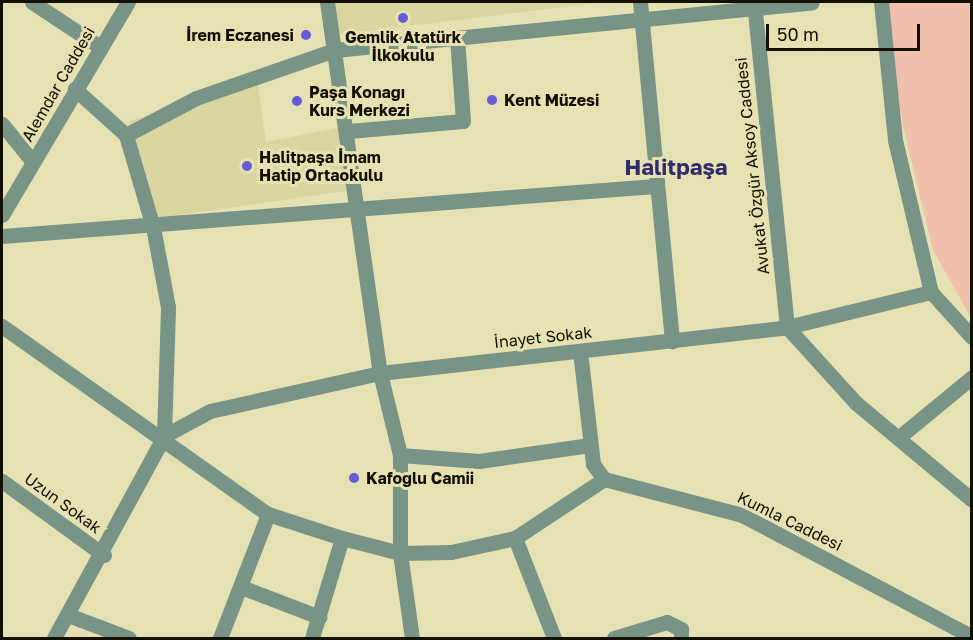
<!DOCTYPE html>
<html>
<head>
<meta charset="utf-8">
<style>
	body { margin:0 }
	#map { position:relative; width:973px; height:640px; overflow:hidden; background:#e6e1b3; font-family:"Golos Text",sans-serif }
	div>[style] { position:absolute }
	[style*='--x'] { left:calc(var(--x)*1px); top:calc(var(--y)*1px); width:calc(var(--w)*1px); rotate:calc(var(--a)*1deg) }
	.built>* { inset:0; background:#dad59f }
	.green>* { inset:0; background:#f0c0ad }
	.minor>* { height:15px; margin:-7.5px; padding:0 7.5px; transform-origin:7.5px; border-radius:7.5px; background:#789486 }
	.tertiary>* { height:15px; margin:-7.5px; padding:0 7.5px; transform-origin:7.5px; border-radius:7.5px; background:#789486 }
	.dots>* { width:16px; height:16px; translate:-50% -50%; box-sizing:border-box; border:3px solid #e6e1b3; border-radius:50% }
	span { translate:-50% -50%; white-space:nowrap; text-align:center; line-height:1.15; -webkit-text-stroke:6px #e6e1b3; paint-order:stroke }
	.poi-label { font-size:16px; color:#121002; font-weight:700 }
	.right { translate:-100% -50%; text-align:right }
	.left { translate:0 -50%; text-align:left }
	.street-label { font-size:16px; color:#121002 }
	.district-label { font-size:22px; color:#312d68; font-weight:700 }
	.frame { position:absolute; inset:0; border:3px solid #121002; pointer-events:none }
	.scale { position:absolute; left:766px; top:24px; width:154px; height:27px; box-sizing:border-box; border:3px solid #121002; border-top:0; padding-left:8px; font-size:18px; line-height:21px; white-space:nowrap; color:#121002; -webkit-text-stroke:4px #e6e1b3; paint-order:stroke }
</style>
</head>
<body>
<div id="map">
	<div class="built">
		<i style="clip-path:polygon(333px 2px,604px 2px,337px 35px)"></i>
		<i style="clip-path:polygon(257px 80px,266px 142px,346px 126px,352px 190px,159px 218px,130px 121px)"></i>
	</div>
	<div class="green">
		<i style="clip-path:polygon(885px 2px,971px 2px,971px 318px,933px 250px,903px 126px)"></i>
	</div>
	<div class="minor">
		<i style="--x:32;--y:2;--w:82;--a:33.5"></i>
		<i style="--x:327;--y:2;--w:375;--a:81.9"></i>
		<i style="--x:380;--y:373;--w:84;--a:76.3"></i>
		<i style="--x:400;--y:455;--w:98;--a:90"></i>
		<i style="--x:400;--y:553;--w:86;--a:82"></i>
		<i style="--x:640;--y:2;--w:341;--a:84.6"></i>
		<i style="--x:754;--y:2;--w:327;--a:84.2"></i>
		<i style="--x:2;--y:124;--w:49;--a:50.8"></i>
		<i style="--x:349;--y:131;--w:114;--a:-5"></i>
		<i style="--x:463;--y:121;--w:83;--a:-94.1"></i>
		<i style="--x:126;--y:135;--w:79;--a:-27.9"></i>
		<i style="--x:196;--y:98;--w:147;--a:-19.1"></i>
		<i style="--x:335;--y:50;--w:479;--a:-5.7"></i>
		<i style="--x:2;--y:215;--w:247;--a:-59.4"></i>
		<i style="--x:2;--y:236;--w:655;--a:-4.38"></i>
		<i style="--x:787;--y:327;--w:103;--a:47.8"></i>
		<i style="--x:856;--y:403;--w:151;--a:39.9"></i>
		<i style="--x:580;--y:351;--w:114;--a:83.4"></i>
		<i style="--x:593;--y:464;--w:19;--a:54"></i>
		<i style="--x:164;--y:436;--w:52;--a:-28.5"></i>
		<i style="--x:210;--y:411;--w:174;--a:-12.6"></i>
		<i style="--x:380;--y:373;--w:410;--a:-6.4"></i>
		<i style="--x:787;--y:327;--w:148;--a:-13.7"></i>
		<i style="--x:898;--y:438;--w:96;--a:-39.5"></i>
		<i style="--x:400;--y:455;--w:79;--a:4.3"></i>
		<i style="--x:479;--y:461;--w:112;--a:-8.2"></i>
		<i style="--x:2;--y:481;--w:126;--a:36"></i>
		<i style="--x:515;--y:538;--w:107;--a:68.7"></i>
		<i style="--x:241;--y:587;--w:84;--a:21"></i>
		<i style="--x:68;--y:615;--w:65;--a:20.7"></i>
		<i style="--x:54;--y:638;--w:230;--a:-61.4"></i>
		<i style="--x:164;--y:436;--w:129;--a:-88.2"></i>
		<i style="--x:168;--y:307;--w:81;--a:-100.6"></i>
		<i style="--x:153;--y:227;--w:96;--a:-106.4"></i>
		<i style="--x:126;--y:135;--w:69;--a:-138"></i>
		<i style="--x:220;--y:638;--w:133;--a:-68.8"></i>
		<i style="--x:312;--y:638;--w:104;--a:-73.3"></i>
		<i style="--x:614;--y:638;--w:55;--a:-16.8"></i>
		<i style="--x:667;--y:622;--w:16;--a:27"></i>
		<i style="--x:681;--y:629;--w:9;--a:90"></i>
	</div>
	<div class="tertiary">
		<i style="--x:881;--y:2;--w:139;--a:84.2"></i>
		<i style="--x:895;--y:140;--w:156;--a:76.7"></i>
		<i style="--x:931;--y:292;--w:61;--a:47.7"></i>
		<i style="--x:2;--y:326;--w:326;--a:35.3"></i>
		<i style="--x:268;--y:514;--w:78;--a:18"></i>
		<i style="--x:342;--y:538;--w:60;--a:14.5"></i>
		<i style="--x:400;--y:553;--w:51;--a:-1.1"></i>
		<i style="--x:451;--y:552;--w:66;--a:-12.3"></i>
		<i style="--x:515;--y:538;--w:107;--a:-33.5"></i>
		<i style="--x:604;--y:479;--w:143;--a:14.6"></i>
		<i style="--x:742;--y:515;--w:260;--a:27.9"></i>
	</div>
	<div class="dots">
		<i style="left:403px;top:18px;background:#675bd5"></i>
		<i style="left:306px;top:35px;background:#675bd5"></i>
		<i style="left:492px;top:100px;background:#675bd5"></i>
		<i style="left:297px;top:101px;background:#675bd5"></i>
		<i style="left:247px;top:166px;background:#675bd5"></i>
		<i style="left:354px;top:478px;background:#675bd5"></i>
	</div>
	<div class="poi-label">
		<span class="right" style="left:294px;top:35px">İrem Eczanesi</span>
		<span style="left:403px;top:46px">Gemlik Atatürk<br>İlkokulu</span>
		<span class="left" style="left:309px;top:101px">Paşa Konağı<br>Kurs Merkezi</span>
		<span class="left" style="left:504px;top:100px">Kent Müzesi</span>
		<span class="left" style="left:259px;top:166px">Halitpaşa İmam<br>Hatip Ortaokulu</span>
		<span class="left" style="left:366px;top:478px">Kafoğlu Camii</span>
	</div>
	<div class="street-label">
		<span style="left:58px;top:84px;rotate:-60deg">Alemdar Caddesi</span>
		<span style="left:752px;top:166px;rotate:-96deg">Avukat Özgür Aksoy Caddesi</span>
		<span style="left:543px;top:337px;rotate:-6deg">İnayet Sokak</span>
		<span style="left:63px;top:503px;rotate:36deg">Uzun Sokak</span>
		<span style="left:790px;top:521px;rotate:26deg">Kumla Caddesi</span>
	</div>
	<div class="district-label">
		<span style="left:676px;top:167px">Halitpaşa</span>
	</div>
	<div class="frame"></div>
	<div class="scale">50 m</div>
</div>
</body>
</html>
